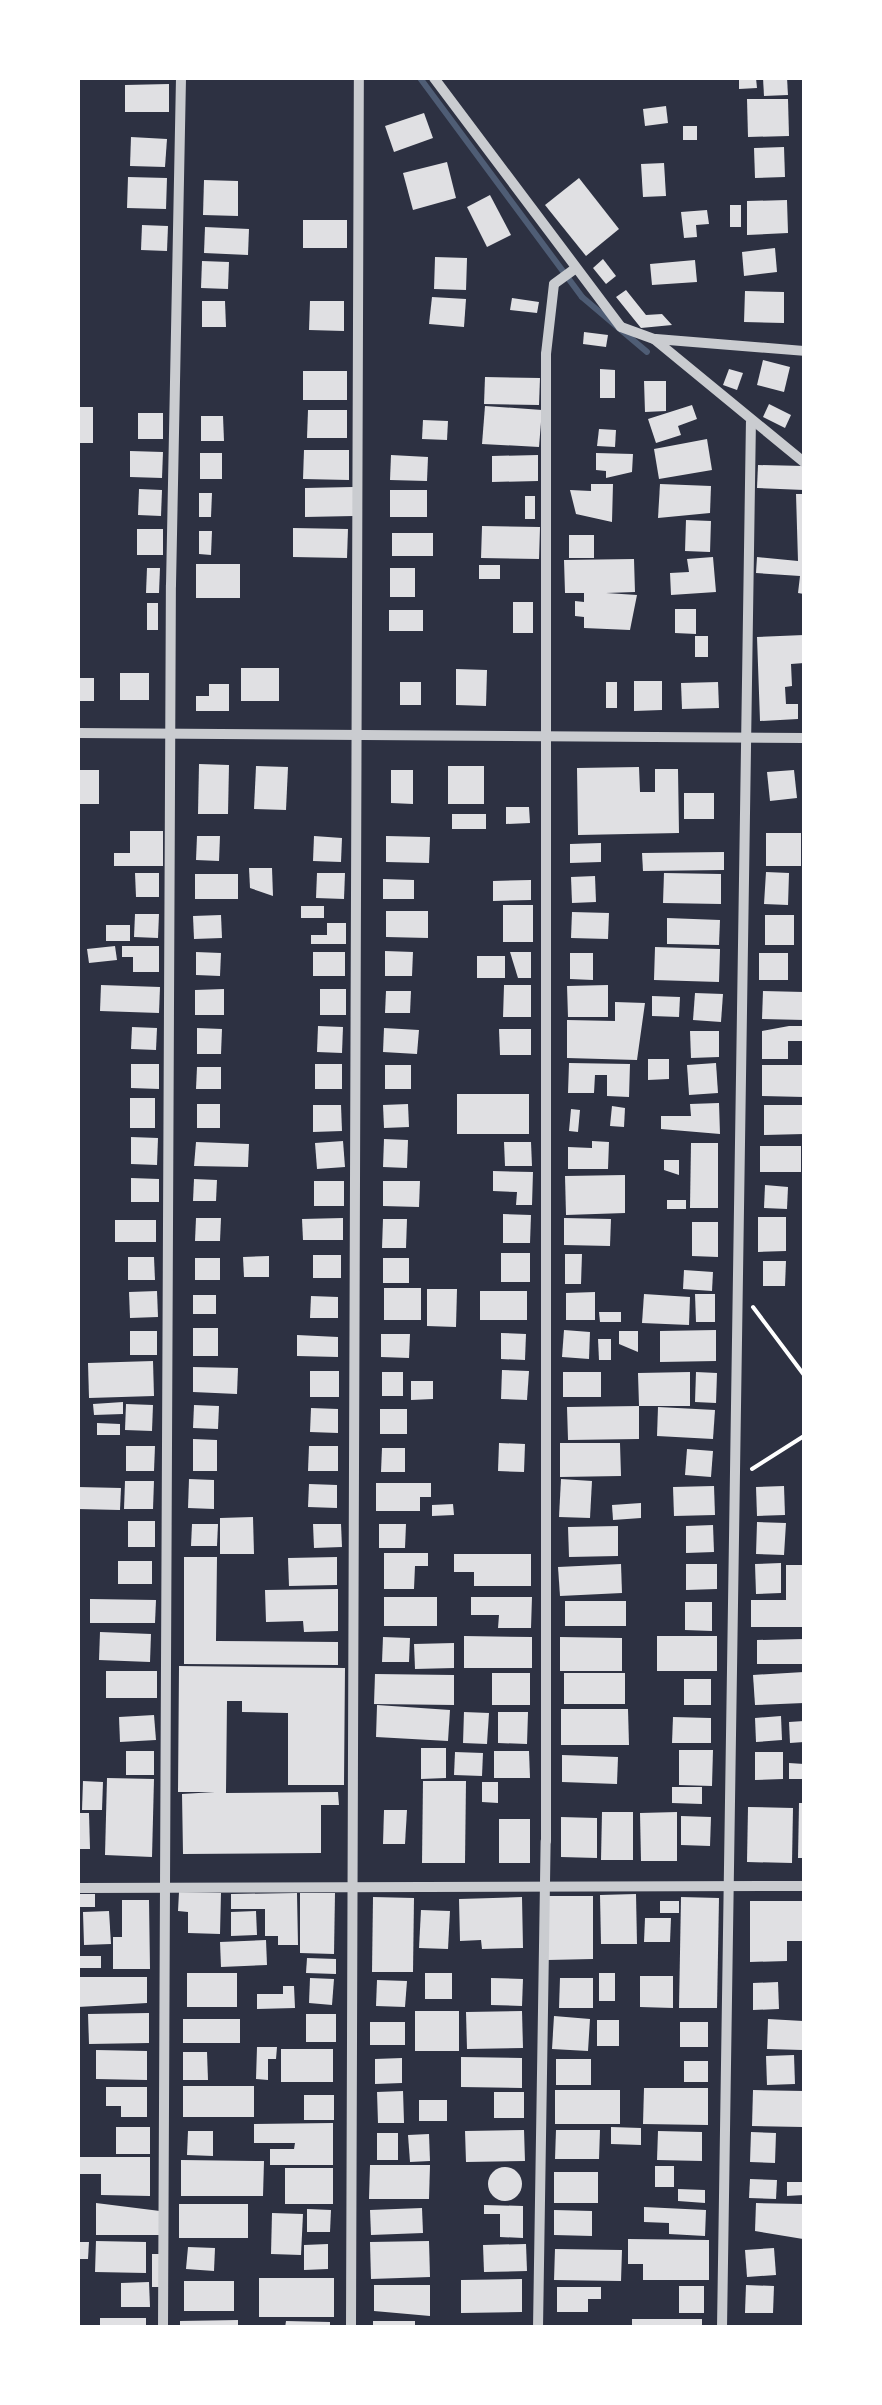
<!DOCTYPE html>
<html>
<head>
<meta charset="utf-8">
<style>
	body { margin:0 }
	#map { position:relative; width:882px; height:2405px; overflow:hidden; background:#2d3142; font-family:"Work Sans",sans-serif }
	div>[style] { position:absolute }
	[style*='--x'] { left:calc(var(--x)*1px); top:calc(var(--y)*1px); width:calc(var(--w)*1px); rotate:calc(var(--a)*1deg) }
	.stream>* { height:6px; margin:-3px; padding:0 3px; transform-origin:3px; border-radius:3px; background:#4f5d75 }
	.building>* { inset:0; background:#e0e0e3 }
	.round { border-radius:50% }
	.path>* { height:4px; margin:-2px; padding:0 2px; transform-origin:2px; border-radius:2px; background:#fff }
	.minor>* { height:10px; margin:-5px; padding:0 5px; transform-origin:5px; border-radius:5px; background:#caccd0 }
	span { translate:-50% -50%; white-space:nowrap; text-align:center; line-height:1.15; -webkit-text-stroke:10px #fff; paint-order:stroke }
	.frame { position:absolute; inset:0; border:80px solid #fff; pointer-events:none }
</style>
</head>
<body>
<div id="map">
	<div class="stream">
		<i style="--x:420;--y:78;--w:272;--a:53.5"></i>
		<i style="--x:582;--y:297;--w:85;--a:40.2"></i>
	</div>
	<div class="building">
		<i style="clip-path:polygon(739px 78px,756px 78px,757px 88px,739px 89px)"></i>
		<i style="clip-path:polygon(763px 78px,787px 78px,788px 95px,764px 96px)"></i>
		<i style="clip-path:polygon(169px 84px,169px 112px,125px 112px,125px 85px)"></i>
		<i style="clip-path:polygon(747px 99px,788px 99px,789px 136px,748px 137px)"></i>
		<i style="clip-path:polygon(666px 106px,668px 123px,645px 126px,643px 109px)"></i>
		<i style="clip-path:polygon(424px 113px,433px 138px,394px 152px,385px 126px)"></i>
		<i style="clip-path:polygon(683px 126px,697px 126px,697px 140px,683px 140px)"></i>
		<i style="clip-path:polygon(131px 137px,167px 139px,165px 167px,130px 166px)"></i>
		<i style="clip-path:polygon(784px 147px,785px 177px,755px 178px,754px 148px)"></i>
		<i style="clip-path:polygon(447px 162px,456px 198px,413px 210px,403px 173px)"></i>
		<i style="clip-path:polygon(664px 163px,666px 196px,643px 197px,641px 164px)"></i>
		<i style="clip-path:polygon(128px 177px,167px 178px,166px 209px,127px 208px)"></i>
		<i style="clip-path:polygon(579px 178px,619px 229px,586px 256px,545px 205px)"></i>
		<i style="clip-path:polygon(204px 180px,238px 181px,238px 216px,203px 215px)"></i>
		<i style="clip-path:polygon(490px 195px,511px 235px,487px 247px,467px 207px)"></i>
		<i style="clip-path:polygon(787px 200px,788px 233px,747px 235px,747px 201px)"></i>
		<i style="clip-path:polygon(730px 205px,741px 205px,741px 227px,730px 227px)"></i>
		<i style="clip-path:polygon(707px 210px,709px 224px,696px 225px,697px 237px,684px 238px,681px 212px)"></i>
		<i style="clip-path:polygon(303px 220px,347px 220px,347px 248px,303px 248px)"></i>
		<i style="clip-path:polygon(142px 225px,168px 226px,167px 251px,141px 250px)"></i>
		<i style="clip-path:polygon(205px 227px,249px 229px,248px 255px,204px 253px)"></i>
		<i style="clip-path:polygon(775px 248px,777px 272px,744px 276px,742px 252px)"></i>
		<i style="clip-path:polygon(435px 257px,467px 258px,466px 290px,434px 289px)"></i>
		<i style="clip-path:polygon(603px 259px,616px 276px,606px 284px,593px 268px)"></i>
		<i style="clip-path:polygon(695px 260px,697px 282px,652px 285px,650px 264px)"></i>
		<i style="clip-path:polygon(202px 261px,229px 262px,228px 289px,201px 288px)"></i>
		<i style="clip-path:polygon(626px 290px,646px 315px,662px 314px,672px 325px,641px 328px,616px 297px)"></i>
		<i style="clip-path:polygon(745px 291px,784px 292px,784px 323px,744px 322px)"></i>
		<i style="clip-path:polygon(432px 297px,466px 299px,464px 327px,429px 324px)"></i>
		<i style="clip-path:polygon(512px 298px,539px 302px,537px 313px,510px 310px)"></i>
		<i style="clip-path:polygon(202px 301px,225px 301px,226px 327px,202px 327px)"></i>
		<i style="clip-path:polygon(310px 301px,344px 301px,344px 331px,309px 330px)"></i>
		<i style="clip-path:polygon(584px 332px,608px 335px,606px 347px,583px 344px)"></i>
		<i style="clip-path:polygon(763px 360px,790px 367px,784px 392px,757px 385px)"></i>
		<i style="clip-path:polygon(600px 369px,615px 370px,615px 398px,600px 398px)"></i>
		<i style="clip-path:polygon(729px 369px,743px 373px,737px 390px,723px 385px)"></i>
		<i style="clip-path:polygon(303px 371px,347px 371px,347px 400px,303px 400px)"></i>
		<i style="clip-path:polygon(485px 377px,540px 378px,539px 405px,484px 404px)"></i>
		<i style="clip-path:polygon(644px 381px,666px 381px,666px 411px,645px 412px)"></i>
		<i style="clip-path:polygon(769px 404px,791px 415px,785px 428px,763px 417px)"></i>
		<i style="clip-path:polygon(692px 405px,697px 419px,678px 426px,681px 435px,656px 443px,648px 419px)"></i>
		<i style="clip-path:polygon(485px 406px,542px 410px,539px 447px,482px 444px)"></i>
		<i style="clip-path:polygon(78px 407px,93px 407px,93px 443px,78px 443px)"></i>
		<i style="clip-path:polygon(308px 410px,347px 410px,347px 438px,307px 438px)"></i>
		<i style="clip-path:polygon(138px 413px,163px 413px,163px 439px,138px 439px)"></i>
		<i style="clip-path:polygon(201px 416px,223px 416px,224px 441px,201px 441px)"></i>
		<i style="clip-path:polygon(423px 420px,448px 421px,447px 440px,422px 439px)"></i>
		<i style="clip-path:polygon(599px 429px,616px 430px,615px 447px,597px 446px)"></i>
		<i style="clip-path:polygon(707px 439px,712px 470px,659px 479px,654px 449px)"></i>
		<i style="clip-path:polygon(304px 450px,349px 450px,349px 480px,303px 479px)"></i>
		<i style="clip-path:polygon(130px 451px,163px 452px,162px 478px,130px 477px)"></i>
		<i style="clip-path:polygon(200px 453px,222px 453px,222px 479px,200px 479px)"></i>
		<i style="clip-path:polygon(596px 453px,633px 454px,632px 472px,606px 478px,606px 471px,596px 470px)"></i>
		<i style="clip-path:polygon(391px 455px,428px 457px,427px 481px,390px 480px)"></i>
		<i style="clip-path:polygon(538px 455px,538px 481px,492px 482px,492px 456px)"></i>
		<i style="clip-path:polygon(758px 465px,804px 466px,804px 490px,757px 488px)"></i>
		<i style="clip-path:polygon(591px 484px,613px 484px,612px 522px,576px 514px,570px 490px,591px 491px)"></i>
		<i style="clip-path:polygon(660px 484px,711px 486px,710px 513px,658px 518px)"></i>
		<i style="clip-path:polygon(353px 487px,354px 516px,305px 517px,305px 488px)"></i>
		<i style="clip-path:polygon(139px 489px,162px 490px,161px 516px,138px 515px)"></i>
		<i style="clip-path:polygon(390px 490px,427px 490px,427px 517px,390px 517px)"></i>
		<i style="clip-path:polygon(199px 493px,212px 493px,211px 517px,199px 517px)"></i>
		<i style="clip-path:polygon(796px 494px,804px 494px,804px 594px,798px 593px,800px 576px,756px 573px,757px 557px,798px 561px)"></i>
		<i style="clip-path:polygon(525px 496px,535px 496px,535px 519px,525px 519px)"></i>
		<i style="clip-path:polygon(686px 520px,711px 521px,710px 552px,685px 551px)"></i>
		<i style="clip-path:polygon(482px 526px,540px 527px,539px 559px,481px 558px)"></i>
		<i style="clip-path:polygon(293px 528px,348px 529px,347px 558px,293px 557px)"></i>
		<i style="clip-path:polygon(137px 529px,163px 529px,163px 555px,137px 555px)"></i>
		<i style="clip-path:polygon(199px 531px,212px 531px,211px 555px,199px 554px)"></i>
		<i style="clip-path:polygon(392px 533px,433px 533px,433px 556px,392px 556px)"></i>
		<i style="clip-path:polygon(569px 535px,594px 535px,594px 558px,569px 558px)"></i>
		<i style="clip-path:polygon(713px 557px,716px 592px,671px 595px,670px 573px,689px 572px,687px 559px)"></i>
		<i style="clip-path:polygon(634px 559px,635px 592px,606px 593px,637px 595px,630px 630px,584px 628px,584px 617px,575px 616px,575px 601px,584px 602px,584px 593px,565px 593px,564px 560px)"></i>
		<i style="clip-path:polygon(196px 564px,240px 564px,240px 598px,196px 598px)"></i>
		<i style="clip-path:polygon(479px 565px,500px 565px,500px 579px,479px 579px)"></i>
		<i style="clip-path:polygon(147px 568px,160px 568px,159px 593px,146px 593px)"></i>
		<i style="clip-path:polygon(390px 568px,415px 568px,415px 597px,390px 597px)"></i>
		<i style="clip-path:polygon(513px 602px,533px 602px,533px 633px,513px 633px)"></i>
		<i style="clip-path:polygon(147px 603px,158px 603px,158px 630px,147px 630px)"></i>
		<i style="clip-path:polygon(675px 609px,696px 609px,696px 634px,675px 633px)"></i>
		<i style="clip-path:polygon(389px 610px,423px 610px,423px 631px,389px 631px)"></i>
		<i style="clip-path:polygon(804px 635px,804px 663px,791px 664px,792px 686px,785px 687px,786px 704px,798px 704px,798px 719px,760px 721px,757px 637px)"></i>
		<i style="clip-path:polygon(695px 636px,708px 636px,708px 657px,695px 657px)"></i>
		<i style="clip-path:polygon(241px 668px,279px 668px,279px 701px,241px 701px)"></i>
		<i style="clip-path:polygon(456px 669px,487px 670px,486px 706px,456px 705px)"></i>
		<i style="clip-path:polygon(120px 673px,149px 673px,149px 700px,120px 700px)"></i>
		<i style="clip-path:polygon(78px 678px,94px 678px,94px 701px,78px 701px)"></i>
		<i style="clip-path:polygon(634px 681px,662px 681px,662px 710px,634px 711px)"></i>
		<i style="clip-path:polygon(400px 682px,421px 682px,421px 705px,400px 705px)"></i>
		<i style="clip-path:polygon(606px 682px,617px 682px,617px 708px,606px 708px)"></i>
		<i style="clip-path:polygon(718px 682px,719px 708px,682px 709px,681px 683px)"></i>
		<i style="clip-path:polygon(209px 684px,229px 684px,229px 711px,196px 711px,196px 696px,209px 696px)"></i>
		<i style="clip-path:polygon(199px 764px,229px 765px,228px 814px,198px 814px)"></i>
		<i style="clip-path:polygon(256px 766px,288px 767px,286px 810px,254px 809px)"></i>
		<i style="clip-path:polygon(448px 766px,484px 766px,484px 804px,448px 804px)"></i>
		<i style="clip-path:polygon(639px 767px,640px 792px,655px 792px,655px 769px,678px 769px,679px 833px,578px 835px,577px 768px)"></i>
		<i style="clip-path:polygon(78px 770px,99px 770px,99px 804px,78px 804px)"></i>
		<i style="clip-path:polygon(391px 770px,413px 770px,413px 804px,391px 803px)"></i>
		<i style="clip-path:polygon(794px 770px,797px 798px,770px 801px,767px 772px)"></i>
		<i style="clip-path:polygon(684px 793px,714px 793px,714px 819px,684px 819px)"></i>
		<i style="clip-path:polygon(506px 807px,529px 807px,530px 823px,506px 824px)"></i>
		<i style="clip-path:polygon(452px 814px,486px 814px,486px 829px,452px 829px)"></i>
		<i style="clip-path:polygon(130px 831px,163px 831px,163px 866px,114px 866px,114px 853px,130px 853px)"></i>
		<i style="clip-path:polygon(766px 833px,801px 833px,801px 866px,766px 866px)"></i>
		<i style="clip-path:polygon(197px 836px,220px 836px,219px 861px,196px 860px)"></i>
		<i style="clip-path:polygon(314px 836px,342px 838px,341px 862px,313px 861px)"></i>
		<i style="clip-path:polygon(386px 836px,430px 837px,429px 863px,386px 862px)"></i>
		<i style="clip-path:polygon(601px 843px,601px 862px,570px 863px,570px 844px)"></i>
		<i style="clip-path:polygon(724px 852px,724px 870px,643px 871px,642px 853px)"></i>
		<i style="clip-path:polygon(249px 868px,272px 868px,273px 896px,250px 888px)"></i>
		<i style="clip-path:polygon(766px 872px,789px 873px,788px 905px,764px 904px)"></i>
		<i style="clip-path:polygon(135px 873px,159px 873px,159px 897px,136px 897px)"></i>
		<i style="clip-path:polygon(317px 873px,345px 873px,344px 899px,316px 898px)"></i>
		<i style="clip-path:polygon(664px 873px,721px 874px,721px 904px,663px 903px)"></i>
		<i style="clip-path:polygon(195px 874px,238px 874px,238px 899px,195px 899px)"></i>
		<i style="clip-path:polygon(595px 876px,596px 902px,572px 903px,571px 877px)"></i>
		<i style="clip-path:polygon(383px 879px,414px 880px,414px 899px,383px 899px)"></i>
		<i style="clip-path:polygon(531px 880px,531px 900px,493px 901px,493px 881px)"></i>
		<i style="clip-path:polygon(503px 905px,533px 905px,533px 942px,503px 942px)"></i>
		<i style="clip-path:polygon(301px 906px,324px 906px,324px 918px,301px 918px)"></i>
		<i style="clip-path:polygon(386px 911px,428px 911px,428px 938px,386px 937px)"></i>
		<i style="clip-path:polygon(572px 912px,609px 913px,608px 939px,571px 938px)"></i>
		<i style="clip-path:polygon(135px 914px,159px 914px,158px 938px,134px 937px)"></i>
		<i style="clip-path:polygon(221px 915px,222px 938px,194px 939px,193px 916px)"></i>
		<i style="clip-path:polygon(765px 915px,794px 915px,794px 945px,765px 945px)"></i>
		<i style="clip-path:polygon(667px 918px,720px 920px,719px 945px,667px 944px)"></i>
		<i style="clip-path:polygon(327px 923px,346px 923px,346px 944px,311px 944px,311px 935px,327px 935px)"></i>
		<i style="clip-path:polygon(106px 925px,130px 925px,130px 941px,106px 941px)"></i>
		<i style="clip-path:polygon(115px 946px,117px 960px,89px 963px,87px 949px)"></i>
		<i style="clip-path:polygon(122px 946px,159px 946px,159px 972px,133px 972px,133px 957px,122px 957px)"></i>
		<i style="clip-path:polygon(655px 947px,720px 949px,719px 982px,654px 980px)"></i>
		<i style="clip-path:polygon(385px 951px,413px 952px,412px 976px,385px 976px)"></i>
		<i style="clip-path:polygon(196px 952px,221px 953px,220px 976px,196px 975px)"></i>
		<i style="clip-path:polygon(313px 952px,345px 952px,345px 976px,313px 976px)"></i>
		<i style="clip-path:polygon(510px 952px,531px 952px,531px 978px,518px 978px)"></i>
		<i style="clip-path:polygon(570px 953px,593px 953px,593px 980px,570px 979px)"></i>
		<i style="clip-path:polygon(759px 953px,788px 953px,788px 980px,759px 980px)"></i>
		<i style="clip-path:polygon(477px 956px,505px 956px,505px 978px,477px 978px)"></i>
		<i style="clip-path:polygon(101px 985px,160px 987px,159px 1013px,100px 1011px)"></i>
		<i style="clip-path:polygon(504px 985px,531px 985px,531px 1017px,503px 1017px)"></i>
		<i style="clip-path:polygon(608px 985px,608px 1017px,568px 1017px,567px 986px)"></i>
		<i style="clip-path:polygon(224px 989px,224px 1015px,195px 1015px,195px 990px)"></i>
		<i style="clip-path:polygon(320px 989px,346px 989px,346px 1015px,320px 1015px)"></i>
		<i style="clip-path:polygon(386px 991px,411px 991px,410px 1013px,385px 1013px)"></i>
		<i style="clip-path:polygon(763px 991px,804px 992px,804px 1020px,762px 1019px)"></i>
		<i style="clip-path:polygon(695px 993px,723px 994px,721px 1022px,693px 1020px)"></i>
		<i style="clip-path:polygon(652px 996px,680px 997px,679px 1017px,652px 1016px)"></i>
		<i style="clip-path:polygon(615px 1002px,645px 1003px,637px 1060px,567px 1058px,567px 1020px,615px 1021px)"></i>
		<i style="clip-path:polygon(318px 1026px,343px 1027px,342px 1053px,317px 1052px)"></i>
		<i style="clip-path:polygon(789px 1026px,804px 1026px,804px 1041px,788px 1041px,788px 1059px,762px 1059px,762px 1031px)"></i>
		<i style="clip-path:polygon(132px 1027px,157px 1028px,156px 1050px,131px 1049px)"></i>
		<i style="clip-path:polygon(197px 1028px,222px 1029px,221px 1054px,197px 1054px)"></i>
		<i style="clip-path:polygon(384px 1028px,419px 1030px,417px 1054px,383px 1052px)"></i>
		<i style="clip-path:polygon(499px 1029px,531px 1029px,531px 1055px,500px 1055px)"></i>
		<i style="clip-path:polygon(690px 1031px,719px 1031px,719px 1057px,691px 1058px)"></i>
		<i style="clip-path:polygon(648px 1059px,669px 1059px,669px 1079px,648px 1080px)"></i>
		<i style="clip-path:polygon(569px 1063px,630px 1064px,629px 1097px,607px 1096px,607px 1075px,595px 1075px,594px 1093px,568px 1093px)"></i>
		<i style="clip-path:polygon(716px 1063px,718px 1093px,689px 1095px,687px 1065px)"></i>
		<i style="clip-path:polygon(131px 1064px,159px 1064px,159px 1089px,131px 1088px)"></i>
		<i style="clip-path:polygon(315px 1064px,342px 1064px,342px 1089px,315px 1089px)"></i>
		<i style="clip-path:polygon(385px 1065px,411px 1065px,411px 1089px,385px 1089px)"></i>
		<i style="clip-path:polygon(762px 1065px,804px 1065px,804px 1097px,762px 1096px)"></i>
		<i style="clip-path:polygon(197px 1067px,221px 1067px,221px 1089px,196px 1089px)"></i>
		<i style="clip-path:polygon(457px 1094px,529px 1094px,529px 1134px,457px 1134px)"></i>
		<i style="clip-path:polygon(130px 1098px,155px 1098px,155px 1128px,130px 1128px)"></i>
		<i style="clip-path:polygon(719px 1103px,720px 1134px,661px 1129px,661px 1116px,691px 1116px,690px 1104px)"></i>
		<i style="clip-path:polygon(197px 1104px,220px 1104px,220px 1128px,197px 1128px)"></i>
		<i style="clip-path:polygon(408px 1104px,409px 1127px,384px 1128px,383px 1105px)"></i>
		<i style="clip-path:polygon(313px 1105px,341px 1105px,342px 1131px,313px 1132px)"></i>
		<i style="clip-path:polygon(764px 1105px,804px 1105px,804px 1134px,764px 1135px)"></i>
		<i style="clip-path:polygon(612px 1106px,625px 1108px,624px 1127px,610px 1126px)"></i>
		<i style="clip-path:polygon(571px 1109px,580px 1110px,578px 1132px,569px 1131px)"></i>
		<i style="clip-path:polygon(131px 1137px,158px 1138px,157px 1165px,131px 1164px)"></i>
		<i style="clip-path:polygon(384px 1139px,408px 1140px,407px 1168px,383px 1167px)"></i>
		<i style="clip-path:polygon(343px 1141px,345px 1167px,317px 1169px,315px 1143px)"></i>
		<i style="clip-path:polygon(592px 1141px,609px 1142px,608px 1169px,568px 1169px,568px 1147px,592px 1148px)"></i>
		<i style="clip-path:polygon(196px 1142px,249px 1144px,248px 1167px,194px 1166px)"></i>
		<i style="clip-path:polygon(504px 1142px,531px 1142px,532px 1166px,505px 1166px)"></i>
		<i style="clip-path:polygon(691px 1143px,718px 1143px,718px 1208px,690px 1208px)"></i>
		<i style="clip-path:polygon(760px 1146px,801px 1146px,801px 1172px,760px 1172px)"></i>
		<i style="clip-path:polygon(664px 1160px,679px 1160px,679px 1175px,664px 1170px)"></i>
		<i style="clip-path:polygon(493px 1171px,533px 1172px,532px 1205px,516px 1205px,517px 1192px,493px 1191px)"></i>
		<i style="clip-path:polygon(625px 1175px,625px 1213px,566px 1215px,565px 1176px)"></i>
		<i style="clip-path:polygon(131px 1178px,159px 1179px,159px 1202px,131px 1202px)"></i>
		<i style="clip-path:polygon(194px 1179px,217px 1180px,216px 1201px,193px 1201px)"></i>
		<i style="clip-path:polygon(314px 1181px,344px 1181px,344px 1206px,314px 1206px)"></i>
		<i style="clip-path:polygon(383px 1181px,420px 1181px,419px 1207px,383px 1206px)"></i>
		<i style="clip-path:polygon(765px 1185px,788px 1187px,787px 1209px,764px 1208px)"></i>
		<i style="clip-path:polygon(667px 1200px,686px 1200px,686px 1209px,667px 1209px)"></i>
		<i style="clip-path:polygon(503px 1214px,531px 1215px,530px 1243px,503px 1243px)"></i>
		<i style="clip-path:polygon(758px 1217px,786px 1217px,786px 1251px,758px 1252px)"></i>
		<i style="clip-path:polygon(196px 1218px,221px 1218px,220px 1241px,195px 1241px)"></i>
		<i style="clip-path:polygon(343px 1218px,343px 1240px,303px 1240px,302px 1219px)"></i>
		<i style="clip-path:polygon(564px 1218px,611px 1219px,610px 1246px,564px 1245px)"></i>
		<i style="clip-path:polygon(383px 1219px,407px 1219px,406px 1248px,382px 1248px)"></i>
		<i style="clip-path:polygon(115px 1220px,156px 1220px,156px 1242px,115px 1242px)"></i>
		<i style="clip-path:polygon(692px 1222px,718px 1222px,718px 1257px,692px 1256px)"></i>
		<i style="clip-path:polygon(501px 1253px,530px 1253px,530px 1282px,501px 1282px)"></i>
		<i style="clip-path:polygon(565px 1254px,582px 1254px,581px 1284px,565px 1284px)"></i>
		<i style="clip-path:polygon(313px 1255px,341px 1255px,341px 1278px,313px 1278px)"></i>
		<i style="clip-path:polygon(269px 1256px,269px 1277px,244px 1277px,243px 1257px)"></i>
		<i style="clip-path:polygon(128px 1257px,154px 1257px,155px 1280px,128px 1280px)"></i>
		<i style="clip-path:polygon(195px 1258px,220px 1258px,220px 1280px,195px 1280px)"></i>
		<i style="clip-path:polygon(383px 1258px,409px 1258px,409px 1283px,383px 1283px)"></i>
		<i style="clip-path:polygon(763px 1261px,786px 1261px,785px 1286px,763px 1286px)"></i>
		<i style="clip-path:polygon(684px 1270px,713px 1272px,712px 1291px,683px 1289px)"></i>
		<i style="clip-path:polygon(384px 1288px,421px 1288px,421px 1320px,384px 1320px)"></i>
		<i style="clip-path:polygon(427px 1289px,457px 1289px,456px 1327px,427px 1326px)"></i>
		<i style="clip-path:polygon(157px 1291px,158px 1317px,130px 1318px,129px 1292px)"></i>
		<i style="clip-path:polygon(480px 1291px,527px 1291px,527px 1320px,480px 1320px)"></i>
		<i style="clip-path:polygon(595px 1292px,595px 1320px,566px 1320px,566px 1293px)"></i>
		<i style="clip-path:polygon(644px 1294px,690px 1297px,689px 1325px,642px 1323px)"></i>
		<i style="clip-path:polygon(695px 1294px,715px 1294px,715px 1322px,696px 1322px)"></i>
		<i style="clip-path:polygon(193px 1295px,216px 1295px,216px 1314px,193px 1314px)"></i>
		<i style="clip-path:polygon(311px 1296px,338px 1297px,338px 1318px,310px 1318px)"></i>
		<i style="clip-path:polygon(599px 1312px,621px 1312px,621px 1322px,600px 1322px)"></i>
		<i style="clip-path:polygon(193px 1328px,218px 1328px,218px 1356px,193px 1356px)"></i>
		<i style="clip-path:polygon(564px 1330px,590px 1332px,589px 1359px,562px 1357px)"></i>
		<i style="clip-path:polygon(716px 1330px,716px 1361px,660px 1362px,660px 1331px)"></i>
		<i style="clip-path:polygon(130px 1331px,157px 1331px,157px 1355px,130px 1355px)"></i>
		<i style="clip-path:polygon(619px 1331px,638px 1331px,638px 1352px,619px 1344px)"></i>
		<i style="clip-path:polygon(501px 1333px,526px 1334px,525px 1360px,501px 1359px)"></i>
		<i style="clip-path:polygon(381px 1334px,410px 1334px,409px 1358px,381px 1357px)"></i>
		<i style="clip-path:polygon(297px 1335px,338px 1337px,338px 1357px,297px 1356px)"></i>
		<i style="clip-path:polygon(598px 1339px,611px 1339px,611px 1360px,599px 1360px)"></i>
		<i style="clip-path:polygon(153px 1361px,154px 1396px,89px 1398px,88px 1363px)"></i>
		<i style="clip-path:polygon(193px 1367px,238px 1368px,237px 1394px,193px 1392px)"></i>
		<i style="clip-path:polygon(502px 1370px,529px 1371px,527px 1400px,501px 1399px)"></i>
		<i style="clip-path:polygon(310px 1371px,339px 1371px,339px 1397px,310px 1397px)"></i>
		<i style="clip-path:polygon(382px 1372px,403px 1372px,403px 1396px,382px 1396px)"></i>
		<i style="clip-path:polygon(563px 1372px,601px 1372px,601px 1397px,563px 1397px)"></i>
		<i style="clip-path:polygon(690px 1372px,690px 1406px,639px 1406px,638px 1373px)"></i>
		<i style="clip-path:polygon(696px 1372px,717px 1373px,716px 1403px,695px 1402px)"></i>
		<i style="clip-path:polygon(411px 1381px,433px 1381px,433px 1399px,411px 1400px)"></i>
		<i style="clip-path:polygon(123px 1402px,123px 1414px,94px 1415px,93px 1404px)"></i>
		<i style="clip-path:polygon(126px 1404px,153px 1405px,152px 1431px,125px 1430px)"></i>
		<i style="clip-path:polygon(194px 1405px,219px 1406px,218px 1429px,193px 1428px)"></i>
		<i style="clip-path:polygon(639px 1406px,639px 1439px,568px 1440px,567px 1407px)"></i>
		<i style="clip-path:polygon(658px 1407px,715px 1410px,713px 1439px,657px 1436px)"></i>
		<i style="clip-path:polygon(311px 1408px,338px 1409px,338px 1433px,310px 1432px)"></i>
		<i style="clip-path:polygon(380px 1409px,407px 1409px,407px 1434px,380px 1434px)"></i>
		<i style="clip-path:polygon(97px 1423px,120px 1424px,120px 1435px,97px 1435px)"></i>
		<i style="clip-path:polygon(193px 1439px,217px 1440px,217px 1471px,193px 1471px)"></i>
		<i style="clip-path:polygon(499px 1443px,525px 1444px,524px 1472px,498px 1471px)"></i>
		<i style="clip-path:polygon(560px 1443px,620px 1443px,621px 1476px,560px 1477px)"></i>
		<i style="clip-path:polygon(126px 1446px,155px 1446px,154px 1471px,126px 1471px)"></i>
		<i style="clip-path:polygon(309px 1446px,338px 1446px,338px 1471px,308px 1471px)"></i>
		<i style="clip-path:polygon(382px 1448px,405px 1448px,405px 1472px,381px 1472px)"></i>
		<i style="clip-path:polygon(687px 1449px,713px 1451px,711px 1477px,685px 1475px)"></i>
		<i style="clip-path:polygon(189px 1479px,214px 1480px,214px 1509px,188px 1508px)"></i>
		<i style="clip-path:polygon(561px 1479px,592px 1481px,590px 1518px,559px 1517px)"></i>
		<i style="clip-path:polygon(125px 1481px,154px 1481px,153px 1509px,124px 1509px)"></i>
		<i style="clip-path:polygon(376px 1483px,431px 1483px,431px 1497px,420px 1497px,420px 1511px,376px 1511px)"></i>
		<i style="clip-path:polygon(309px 1484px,337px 1485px,337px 1508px,308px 1507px)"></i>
		<i style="clip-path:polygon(714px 1486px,715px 1515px,674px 1516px,673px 1487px)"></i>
		<i style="clip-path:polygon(784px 1486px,785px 1515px,757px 1516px,756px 1487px)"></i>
		<i style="clip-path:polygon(78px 1487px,121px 1488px,120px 1510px,78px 1509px)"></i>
		<i style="clip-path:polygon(641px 1503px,641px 1518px,613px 1520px,612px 1505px)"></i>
		<i style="clip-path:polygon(453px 1504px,454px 1515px,432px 1516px,432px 1505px)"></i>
		<i style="clip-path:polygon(253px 1517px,254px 1554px,220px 1554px,220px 1518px)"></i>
		<i style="clip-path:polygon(128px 1521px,155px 1521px,155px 1547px,128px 1547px)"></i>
		<i style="clip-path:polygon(757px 1522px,786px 1523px,784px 1555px,756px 1554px)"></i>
		<i style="clip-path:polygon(192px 1524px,218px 1524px,217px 1546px,191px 1546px)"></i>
		<i style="clip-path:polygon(313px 1524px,341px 1524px,342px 1547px,314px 1548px)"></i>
		<i style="clip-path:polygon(379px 1524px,406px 1524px,405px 1548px,379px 1548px)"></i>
		<i style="clip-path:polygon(713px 1525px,714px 1552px,686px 1553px,686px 1526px)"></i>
		<i style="clip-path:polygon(618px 1526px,618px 1556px,569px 1557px,568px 1527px)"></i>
		<i style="clip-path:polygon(384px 1553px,428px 1553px,428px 1566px,415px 1566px,414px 1589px,384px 1589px)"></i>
		<i style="clip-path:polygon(454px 1554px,531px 1554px,531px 1586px,474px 1586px,474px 1572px,454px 1572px)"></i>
		<i style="clip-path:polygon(184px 1557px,217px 1557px,216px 1641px,338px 1642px,338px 1665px,184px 1664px)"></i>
		<i style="clip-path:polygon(337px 1557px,337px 1585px,289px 1586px,288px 1558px)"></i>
		<i style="clip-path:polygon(118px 1561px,152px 1561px,152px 1584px,118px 1584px)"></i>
		<i style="clip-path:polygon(781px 1563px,781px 1593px,756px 1594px,755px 1564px)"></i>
		<i style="clip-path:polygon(621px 1564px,622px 1593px,560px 1596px,558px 1567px)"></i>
		<i style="clip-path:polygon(686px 1564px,717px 1564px,717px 1589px,686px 1590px)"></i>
		<i style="clip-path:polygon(786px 1565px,804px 1565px,804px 1627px,751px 1627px,751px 1600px,786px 1600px)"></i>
		<i style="clip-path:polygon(338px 1589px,338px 1631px,304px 1632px,303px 1621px,266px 1622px,265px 1590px)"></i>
		<i style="clip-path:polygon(384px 1597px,437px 1597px,437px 1626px,384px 1626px)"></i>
		<i style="clip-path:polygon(471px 1597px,532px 1597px,531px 1628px,498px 1628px,499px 1615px,471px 1615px)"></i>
		<i style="clip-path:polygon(90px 1599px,156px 1600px,155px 1623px,90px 1623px)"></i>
		<i style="clip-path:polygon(565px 1601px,626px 1601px,626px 1626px,565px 1626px)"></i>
		<i style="clip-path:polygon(685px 1602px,712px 1602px,712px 1631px,685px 1630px)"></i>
		<i style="clip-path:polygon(100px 1632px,151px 1634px,150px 1662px,99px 1660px)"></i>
		<i style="clip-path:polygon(464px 1636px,532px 1637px,532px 1668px,464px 1668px)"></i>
		<i style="clip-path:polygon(657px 1636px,717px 1636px,717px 1671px,657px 1671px)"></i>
		<i style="clip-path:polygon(383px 1637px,410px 1638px,409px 1662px,382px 1662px)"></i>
		<i style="clip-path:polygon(560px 1637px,622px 1638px,622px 1671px,560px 1671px)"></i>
		<i style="clip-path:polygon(804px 1639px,804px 1664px,757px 1664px,757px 1640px)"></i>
		<i style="clip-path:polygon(454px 1643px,454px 1668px,415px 1669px,414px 1644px)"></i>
		<i style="clip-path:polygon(179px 1666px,345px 1668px,344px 1785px,288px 1785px,288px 1713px,242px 1712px,242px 1701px,227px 1701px,226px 1793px,338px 1792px,339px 1805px,321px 1805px,321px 1853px,183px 1854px,182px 1794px,215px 1792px,178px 1792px)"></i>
		<i style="clip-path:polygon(106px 1671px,157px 1671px,157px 1698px,106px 1698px)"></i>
		<i style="clip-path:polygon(804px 1672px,804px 1703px,755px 1705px,753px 1675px)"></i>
		<i style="clip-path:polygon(492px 1673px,530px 1673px,530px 1705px,492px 1705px)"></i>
		<i style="clip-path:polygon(564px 1673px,625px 1673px,625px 1704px,564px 1704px)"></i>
		<i style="clip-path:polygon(375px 1674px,454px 1675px,454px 1705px,374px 1704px)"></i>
		<i style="clip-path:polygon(684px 1679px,711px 1679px,711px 1705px,684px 1705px)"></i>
		<i style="clip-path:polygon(377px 1705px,450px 1710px,448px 1741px,376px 1737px)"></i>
		<i style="clip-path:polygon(561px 1709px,628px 1709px,629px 1745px,561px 1745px)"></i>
		<i style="clip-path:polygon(464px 1712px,489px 1713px,487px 1744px,463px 1743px)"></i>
		<i style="clip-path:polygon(498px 1712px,528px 1712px,527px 1744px,498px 1743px)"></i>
		<i style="clip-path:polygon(154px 1715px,156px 1740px,120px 1742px,119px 1717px)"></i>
		<i style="clip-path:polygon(781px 1716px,782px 1740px,756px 1742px,755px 1718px)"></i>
		<i style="clip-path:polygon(673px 1717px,711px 1718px,711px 1743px,672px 1743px)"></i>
		<i style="clip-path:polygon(804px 1721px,804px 1742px,790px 1743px,789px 1722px)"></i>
		<i style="clip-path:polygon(421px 1748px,446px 1748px,446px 1778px,421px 1779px)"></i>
		<i style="clip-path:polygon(679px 1750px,713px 1750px,712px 1786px,679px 1785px)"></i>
		<i style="clip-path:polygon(126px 1751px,154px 1751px,154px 1775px,126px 1775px)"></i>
		<i style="clip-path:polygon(494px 1751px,529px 1751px,530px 1778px,494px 1778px)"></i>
		<i style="clip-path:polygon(455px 1752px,483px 1753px,482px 1776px,454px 1775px)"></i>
		<i style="clip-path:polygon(755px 1752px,783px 1752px,783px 1779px,755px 1780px)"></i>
		<i style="clip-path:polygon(562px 1755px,618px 1757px,617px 1784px,562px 1782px)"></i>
		<i style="clip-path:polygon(789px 1763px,804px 1764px,804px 1779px,789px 1779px)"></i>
		<i style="clip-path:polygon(107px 1778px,154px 1779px,152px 1857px,105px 1855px)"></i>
		<i style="clip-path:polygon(83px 1781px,103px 1782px,102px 1810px,82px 1810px)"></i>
		<i style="clip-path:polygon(423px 1781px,466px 1781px,465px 1863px,422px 1863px)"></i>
		<i style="clip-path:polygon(482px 1782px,498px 1782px,498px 1803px,482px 1802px)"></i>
		<i style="clip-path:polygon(672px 1787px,702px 1787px,702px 1804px,672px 1803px)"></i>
		<i style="clip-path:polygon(799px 1803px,804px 1803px,804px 1858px,798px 1858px)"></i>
		<i style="clip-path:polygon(748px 1807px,793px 1808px,792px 1863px,747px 1862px)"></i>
		<i style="clip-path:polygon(384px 1810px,407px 1810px,405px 1844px,383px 1844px)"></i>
		<i style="clip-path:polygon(602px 1812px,633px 1812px,633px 1860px,601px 1860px)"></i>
		<i style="clip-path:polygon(677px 1812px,677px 1861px,641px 1861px,640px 1813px)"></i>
		<i style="clip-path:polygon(78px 1813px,89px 1813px,90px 1849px,78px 1849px)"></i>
		<i style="clip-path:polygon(681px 1816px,711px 1817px,710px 1846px,681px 1845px)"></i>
		<i style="clip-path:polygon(561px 1817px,597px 1818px,597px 1858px,561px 1857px)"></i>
		<i style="clip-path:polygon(499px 1819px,530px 1819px,530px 1863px,499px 1863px)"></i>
		<i style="clip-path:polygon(179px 1892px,221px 1893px,220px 1934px,188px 1933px,188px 1912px,178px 1911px)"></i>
		<i style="clip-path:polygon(297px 1893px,298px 1945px,278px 1945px,278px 1936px,265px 1936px,265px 1909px,231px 1909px,231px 1894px)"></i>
		<i style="clip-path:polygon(300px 1893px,335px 1893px,334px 1954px,300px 1953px)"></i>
		<i style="clip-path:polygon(78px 1894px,95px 1894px,95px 1907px,78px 1907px)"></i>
		<i style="clip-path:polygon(636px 1894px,637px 1944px,601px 1944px,600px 1895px)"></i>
		<i style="clip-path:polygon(547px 1896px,593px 1896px,593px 1959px,548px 1960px)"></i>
		<i style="clip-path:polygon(373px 1897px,414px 1898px,413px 1972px,372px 1972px)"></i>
		<i style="clip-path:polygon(522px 1897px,523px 1948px,482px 1949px,481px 1940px,460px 1941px,459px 1899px)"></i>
		<i style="clip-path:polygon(681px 1897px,719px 1898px,717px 2008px,679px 2008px)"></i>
		<i style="clip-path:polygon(122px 1900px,149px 1900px,150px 1969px,113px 1969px,113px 1937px,122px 1937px)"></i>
		<i style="clip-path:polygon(660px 1901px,679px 1901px,679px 1913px,660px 1913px)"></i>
		<i style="clip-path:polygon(750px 1901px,804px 1901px,804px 1941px,787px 1941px,787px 1961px,750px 1962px)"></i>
		<i style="clip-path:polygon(421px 1910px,450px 1911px,448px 1949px,419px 1948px)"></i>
		<i style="clip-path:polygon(109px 1911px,111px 1944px,84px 1945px,83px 1912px)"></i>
		<i style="clip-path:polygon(256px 1911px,257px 1935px,231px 1936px,231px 1912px)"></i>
		<i style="clip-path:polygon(645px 1918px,671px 1918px,670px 1942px,644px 1942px)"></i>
		<i style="clip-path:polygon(266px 1940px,267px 1965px,221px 1967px,220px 1942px)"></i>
		<i style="clip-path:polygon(78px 1956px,101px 1956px,101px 1968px,78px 1968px)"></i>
		<i style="clip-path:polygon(307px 1958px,336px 1959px,336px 1974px,306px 1973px)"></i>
		<i style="clip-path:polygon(187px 1973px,237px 1973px,237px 2007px,187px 2007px)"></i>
		<i style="clip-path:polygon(425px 1973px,452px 1973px,452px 1999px,425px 1999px)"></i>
		<i style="clip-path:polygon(599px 1973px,615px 1973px,615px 2001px,599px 2001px)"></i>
		<i style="clip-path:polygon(640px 1976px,673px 1976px,673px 2008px,640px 2007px)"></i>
		<i style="clip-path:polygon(78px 1977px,147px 1977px,147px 2003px,78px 2007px)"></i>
		<i style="clip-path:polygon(310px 1978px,334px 1979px,332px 2005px,309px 2003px)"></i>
		<i style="clip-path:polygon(491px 1978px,523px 1979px,522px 2006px,491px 2005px)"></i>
		<i style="clip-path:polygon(560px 1978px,593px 1978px,593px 2008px,559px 2008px)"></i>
		<i style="clip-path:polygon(377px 1980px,407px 1981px,405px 2007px,376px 2006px)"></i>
		<i style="clip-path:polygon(778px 1982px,779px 2009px,753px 2010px,753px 1983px)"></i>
		<i style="clip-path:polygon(283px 1986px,294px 1986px,295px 2008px,257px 2009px,257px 1994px,283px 1994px)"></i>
		<i style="clip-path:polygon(415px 2011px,459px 2011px,459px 2051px,415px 2051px)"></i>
		<i style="clip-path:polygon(522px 2011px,523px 2048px,467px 2049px,466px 2012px)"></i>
		<i style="clip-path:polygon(149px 2013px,149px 2043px,89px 2044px,88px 2014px)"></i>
		<i style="clip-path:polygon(306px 2014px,336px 2014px,336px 2042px,306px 2042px)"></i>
		<i style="clip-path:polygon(554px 2016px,590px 2019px,588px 2051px,552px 2049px)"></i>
		<i style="clip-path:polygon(183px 2019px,240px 2019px,240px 2043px,183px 2043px)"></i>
		<i style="clip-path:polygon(768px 2019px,803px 2021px,802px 2050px,767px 2049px)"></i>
		<i style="clip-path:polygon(597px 2020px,619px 2020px,619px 2046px,597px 2046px)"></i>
		<i style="clip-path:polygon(370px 2022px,405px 2022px,405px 2045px,370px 2045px)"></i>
		<i style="clip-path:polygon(680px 2022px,708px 2022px,708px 2047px,680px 2047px)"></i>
		<i style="clip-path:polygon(257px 2047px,277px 2047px,276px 2059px,268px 2059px,268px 2080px,256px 2079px)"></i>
		<i style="clip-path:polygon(281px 2049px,333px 2049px,333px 2082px,281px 2082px)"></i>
		<i style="clip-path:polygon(96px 2050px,147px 2051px,147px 2080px,96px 2079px)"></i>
		<i style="clip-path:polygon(183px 2052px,207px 2052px,208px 2080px,183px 2080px)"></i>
		<i style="clip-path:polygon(794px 2055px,795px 2084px,767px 2085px,766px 2056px)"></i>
		<i style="clip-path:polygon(461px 2057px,522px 2058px,522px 2088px,461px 2087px)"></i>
		<i style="clip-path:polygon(402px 2058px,402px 2083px,375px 2084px,375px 2059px)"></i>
		<i style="clip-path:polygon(556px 2059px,591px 2059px,591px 2085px,556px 2085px)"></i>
		<i style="clip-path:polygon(684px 2061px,708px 2061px,708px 2082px,684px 2082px)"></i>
		<i style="clip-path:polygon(183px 2086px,254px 2086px,254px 2117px,183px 2117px)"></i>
		<i style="clip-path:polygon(106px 2087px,147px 2087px,147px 2117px,121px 2117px,121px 2106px,106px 2106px)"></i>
		<i style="clip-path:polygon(644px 2088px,708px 2088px,708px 2125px,643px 2124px)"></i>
		<i style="clip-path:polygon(555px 2090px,620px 2090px,620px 2124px,555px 2124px)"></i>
		<i style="clip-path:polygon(753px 2090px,804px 2091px,803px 2127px,752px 2126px)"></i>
		<i style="clip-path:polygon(403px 2091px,404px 2123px,378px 2123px,377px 2092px)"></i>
		<i style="clip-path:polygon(494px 2092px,524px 2092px,524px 2118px,494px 2118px)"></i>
		<i style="clip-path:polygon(304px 2095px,334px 2095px,334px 2120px,304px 2120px)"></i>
		<i style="clip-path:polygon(419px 2100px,447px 2100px,447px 2121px,419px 2121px)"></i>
		<i style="clip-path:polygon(333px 2123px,333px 2165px,270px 2165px,270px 2149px,294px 2149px,295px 2143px,254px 2143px,254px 2124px)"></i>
		<i style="clip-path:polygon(116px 2127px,150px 2127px,150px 2154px,116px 2154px)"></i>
		<i style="clip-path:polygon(611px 2127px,641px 2128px,641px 2145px,611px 2144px)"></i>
		<i style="clip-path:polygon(524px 2130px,525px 2161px,466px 2162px,465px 2131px)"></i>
		<i style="clip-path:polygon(556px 2130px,600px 2130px,599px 2159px,555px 2159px)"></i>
		<i style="clip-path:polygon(188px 2131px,213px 2131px,213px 2156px,187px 2155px)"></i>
		<i style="clip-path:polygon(658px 2131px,702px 2132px,702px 2161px,657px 2160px)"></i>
		<i style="clip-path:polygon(751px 2132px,776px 2133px,775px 2163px,750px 2162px)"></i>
		<i style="clip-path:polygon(377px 2133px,398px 2133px,398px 2160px,377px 2160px)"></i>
		<i style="clip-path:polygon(429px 2134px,430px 2161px,410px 2162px,408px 2135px)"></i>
		<i style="clip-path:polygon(78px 2157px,150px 2157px,150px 2196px,101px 2195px,101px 2174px,78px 2174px)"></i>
		<i style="clip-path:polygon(181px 2160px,264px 2161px,263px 2196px,181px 2196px)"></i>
		<i style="clip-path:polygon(370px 2165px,430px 2165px,429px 2199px,369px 2199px)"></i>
		<i style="clip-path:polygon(655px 2166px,674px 2166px,674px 2187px,655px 2187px)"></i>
		<i class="round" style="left:488px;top:2167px;width:34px;height:34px"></i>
		<i style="clip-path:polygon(285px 2168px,333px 2168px,333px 2204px,285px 2204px)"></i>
		<i style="clip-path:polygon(554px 2172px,598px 2172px,598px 2203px,554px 2203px)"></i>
		<i style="clip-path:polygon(750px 2179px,777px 2180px,776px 2199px,749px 2198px)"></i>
		<i style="clip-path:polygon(787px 2182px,804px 2182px,804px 2195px,787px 2196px)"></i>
		<i style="clip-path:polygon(678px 2189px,705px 2190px,705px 2203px,678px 2201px)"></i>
		<i style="clip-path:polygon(96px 2203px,160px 2211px,160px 2235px,96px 2235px)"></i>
		<i style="clip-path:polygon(756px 2203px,804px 2204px,803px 2239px,755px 2231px)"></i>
		<i style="clip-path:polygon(179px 2204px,248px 2204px,248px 2238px,179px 2238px)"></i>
		<i style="clip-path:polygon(484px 2205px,523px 2206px,523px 2238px,500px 2237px,500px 2214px,484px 2214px)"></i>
		<i style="clip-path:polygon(644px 2207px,706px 2210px,705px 2236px,669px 2234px,669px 2223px,644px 2222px)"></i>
		<i style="clip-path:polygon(422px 2208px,423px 2233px,371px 2235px,370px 2210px)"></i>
		<i style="clip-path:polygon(307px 2209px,331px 2210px,330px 2232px,307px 2232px)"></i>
		<i style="clip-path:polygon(554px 2210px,592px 2211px,592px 2236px,554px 2235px)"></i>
		<i style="clip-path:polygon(272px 2213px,303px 2214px,301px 2255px,271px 2254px)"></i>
		<i style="clip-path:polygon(628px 2239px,709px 2240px,709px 2280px,643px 2280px,643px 2264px,628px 2264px)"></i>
		<i style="clip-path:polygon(96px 2241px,146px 2242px,146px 2273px,95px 2272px)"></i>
		<i style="clip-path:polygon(429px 2241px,430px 2277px,371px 2279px,370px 2242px)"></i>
		<i style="clip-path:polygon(78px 2242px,89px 2242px,88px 2259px,78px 2259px)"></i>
		<i style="clip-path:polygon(328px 2244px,328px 2269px,304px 2270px,304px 2245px)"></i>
		<i style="clip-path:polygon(526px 2244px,527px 2271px,484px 2272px,483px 2245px)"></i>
		<i style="clip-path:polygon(188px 2247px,215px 2248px,214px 2271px,186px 2269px)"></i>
		<i style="clip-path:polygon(774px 2248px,776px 2275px,747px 2277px,745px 2250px)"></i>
		<i style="clip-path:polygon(555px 2249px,622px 2250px,621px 2281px,554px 2280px)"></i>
		<i style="clip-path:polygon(152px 2254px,160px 2254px,160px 2287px,152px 2287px)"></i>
		<i style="clip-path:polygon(259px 2278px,334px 2278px,334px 2317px,259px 2317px)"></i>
		<i style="clip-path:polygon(522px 2279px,522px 2312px,461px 2313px,461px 2280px)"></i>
		<i style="clip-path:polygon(184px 2281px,234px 2281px,234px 2311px,184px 2311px)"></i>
		<i style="clip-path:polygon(149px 2282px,150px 2307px,121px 2307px,121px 2283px)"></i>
		<i style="clip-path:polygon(374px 2285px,430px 2285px,430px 2316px,374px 2311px)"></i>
		<i style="clip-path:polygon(746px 2285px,774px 2286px,773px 2313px,745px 2313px)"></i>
		<i style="clip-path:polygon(679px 2286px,704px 2286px,704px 2313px,679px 2313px)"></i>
		<i style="clip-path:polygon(557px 2287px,601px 2287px,601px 2299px,588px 2299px,588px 2312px,557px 2312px)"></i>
		<i style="clip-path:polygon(100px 2318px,146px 2318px,146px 2328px,100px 2328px)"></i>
		<i style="clip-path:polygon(632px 2319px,702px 2319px,702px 2328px,632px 2328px)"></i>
		<i style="clip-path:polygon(238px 2320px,238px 2328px,180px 2328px,180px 2321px)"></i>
		<i style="clip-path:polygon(286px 2321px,330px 2322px,330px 2328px,285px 2328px)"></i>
		<i style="clip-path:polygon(373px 2321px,415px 2321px,415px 2328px,373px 2328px)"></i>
	</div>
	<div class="path">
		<i style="--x:753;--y:1307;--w:85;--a:53.1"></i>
		<i style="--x:752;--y:1469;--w:62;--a:-32.4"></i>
	</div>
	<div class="minor">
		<i style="--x:434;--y:78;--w:311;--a:53.1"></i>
		<i style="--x:621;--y:327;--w:35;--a:20"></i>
		<i style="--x:654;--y:339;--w:194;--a:39.4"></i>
		<i style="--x:656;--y:339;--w:148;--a:4.6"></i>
		<i style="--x:78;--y:733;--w:726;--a:0.39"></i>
		<i style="--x:78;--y:1888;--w:726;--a:-0.16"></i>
		<i style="--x:163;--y:2328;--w:1743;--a:-89.74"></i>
		<i style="--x:171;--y:585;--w:507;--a:-88.87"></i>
		<i style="--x:351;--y:2328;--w:2250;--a:-89.8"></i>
		<i style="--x:538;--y:2328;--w:487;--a:-89.1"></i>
		<i style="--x:546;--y:1841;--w:1487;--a:-90"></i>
		<i style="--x:546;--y:354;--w:70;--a:-83.5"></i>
		<i style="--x:554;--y:284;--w:24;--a:-36"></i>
		<i style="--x:722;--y:2328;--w:1906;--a:-89.13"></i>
	</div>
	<div class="frame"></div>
</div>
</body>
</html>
